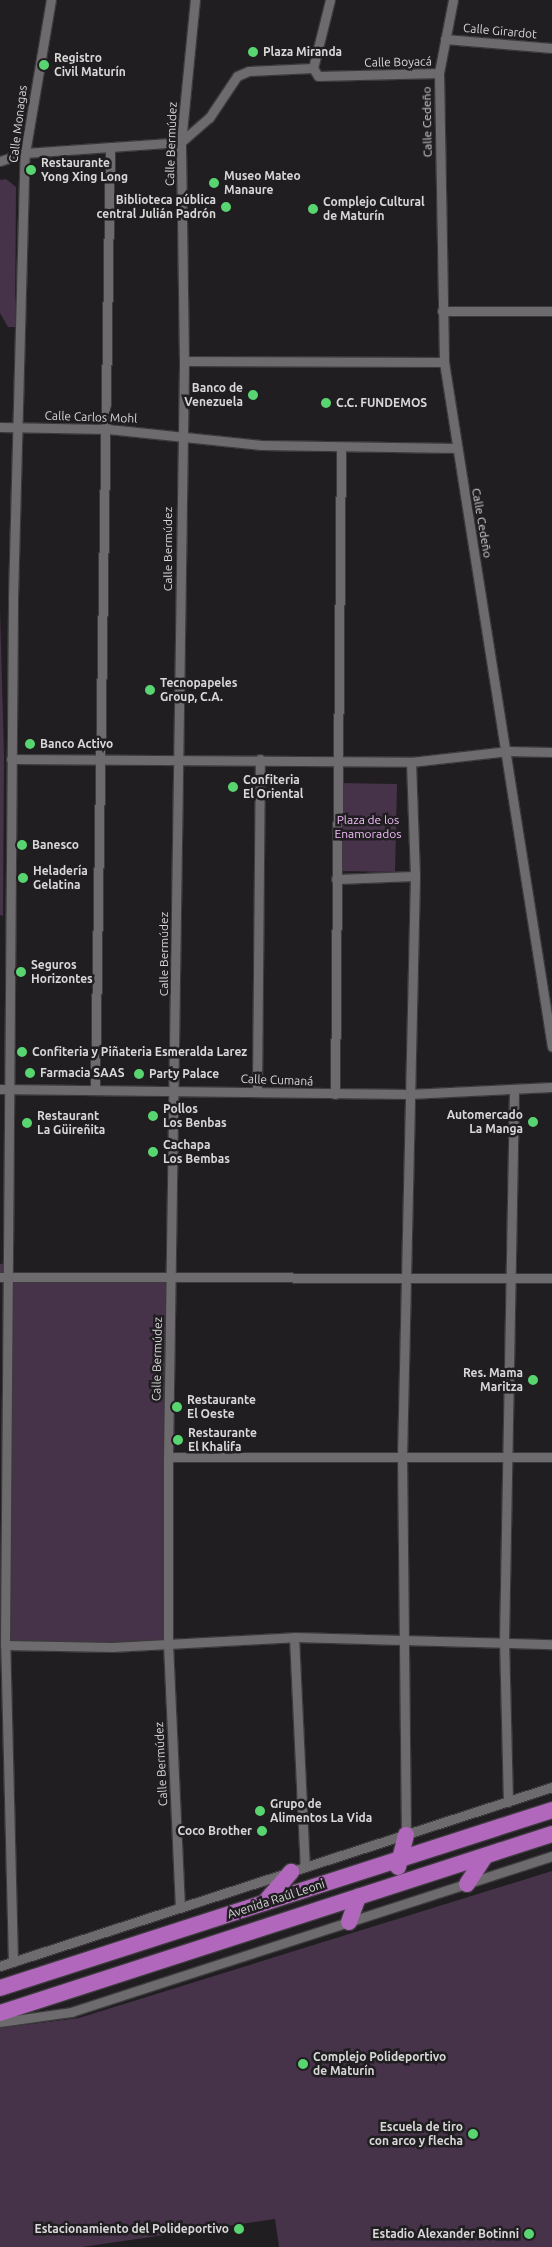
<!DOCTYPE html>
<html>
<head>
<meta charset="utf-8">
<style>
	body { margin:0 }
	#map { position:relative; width:552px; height:2247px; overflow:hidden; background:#201e20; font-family:Ubuntu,sans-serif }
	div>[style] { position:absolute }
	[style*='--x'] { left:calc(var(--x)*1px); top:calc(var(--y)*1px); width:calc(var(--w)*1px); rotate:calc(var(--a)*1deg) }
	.green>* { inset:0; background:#463249 }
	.roads { filter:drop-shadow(1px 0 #3c3a3c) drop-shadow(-1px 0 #3c3a3c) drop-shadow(0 1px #3c3a3c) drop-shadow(0 -1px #3c3a3c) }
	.street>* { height:9px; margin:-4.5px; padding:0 4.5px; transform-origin:4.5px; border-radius:4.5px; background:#6d6b6d }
	.highway>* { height:16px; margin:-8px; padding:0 8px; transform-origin:8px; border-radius:8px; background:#b067bc }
	.dots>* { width:14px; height:14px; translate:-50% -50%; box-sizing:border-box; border:2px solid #201e20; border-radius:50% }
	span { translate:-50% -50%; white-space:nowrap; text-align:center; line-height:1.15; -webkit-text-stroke:5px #201e20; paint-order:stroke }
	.street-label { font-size:12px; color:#d9d8d9 }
	.poi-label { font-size:12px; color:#d9d8d9; font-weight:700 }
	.left { translate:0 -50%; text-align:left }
	.right { translate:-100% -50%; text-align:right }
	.park-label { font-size:12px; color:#f1bdf9 }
</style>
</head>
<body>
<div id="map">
	<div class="green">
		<i style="clip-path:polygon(6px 179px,16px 187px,15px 327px,8px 327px,0 313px,0 180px)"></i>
		<i style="clip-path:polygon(0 608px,4px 756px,3px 916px,0 915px)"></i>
		<i style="clip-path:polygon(340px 783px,397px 784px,395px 872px,339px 871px)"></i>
		<i style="clip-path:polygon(9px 1263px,9px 1277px,170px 1280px,168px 1645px,5px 1645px,9px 1278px,0 1277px,0 1264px)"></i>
		<i style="clip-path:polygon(552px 1871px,552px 2247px,279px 2247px,275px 2219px,82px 2247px,0 2247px,0 2028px,79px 2018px)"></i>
	</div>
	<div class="roads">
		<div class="street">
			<i style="--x:330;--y:0;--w:70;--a:104"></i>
			<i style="--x:313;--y:68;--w:9;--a:58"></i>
			<i style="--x:318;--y:76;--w:121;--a:-1.4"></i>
			<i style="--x:453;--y:0;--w:74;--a:100.9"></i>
			<i style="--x:439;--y:73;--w:289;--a:89"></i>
			<i style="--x:444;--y:362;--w:693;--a:81.04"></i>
			<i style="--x:445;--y:39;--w:107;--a:4.8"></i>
			<i style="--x:0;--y:161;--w:26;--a:-18"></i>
			<i style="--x:25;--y:153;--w:156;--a:-4"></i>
			<i style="--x:181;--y:142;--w:37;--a:-41"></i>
			<i style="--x:209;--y:118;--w:50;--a:-56.3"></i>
			<i style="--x:237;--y:76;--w:13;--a:-23"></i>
			<i style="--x:249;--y:71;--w:64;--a:-2.7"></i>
			<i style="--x:442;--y:311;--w:110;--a:0"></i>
			<i style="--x:184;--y:361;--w:260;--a:0.2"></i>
			<i style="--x:0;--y:427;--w:108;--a:1.1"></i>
			<i style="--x:108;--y:429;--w:154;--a:6"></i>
			<i style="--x:261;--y:445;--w:196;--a:0.9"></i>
			<i style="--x:11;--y:759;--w:400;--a:0.4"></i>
			<i style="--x:411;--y:762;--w:98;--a:-6.5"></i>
			<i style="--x:508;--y:751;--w:44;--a:1.3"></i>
			<i style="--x:336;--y:879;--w:79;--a:-2.2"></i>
			<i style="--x:0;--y:1089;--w:409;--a:0.7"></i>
			<i style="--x:409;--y:1094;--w:143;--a:-2.8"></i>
			<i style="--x:95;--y:1089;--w:942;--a:-89.09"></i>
			<i style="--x:257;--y:1091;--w:332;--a:-89.5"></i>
			<i style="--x:335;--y:1094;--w:647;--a:-89.47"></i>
			<i style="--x:0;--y:1277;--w:552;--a:0.1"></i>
			<i style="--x:168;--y:1457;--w:384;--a:0"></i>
			<i style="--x:294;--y:1637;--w:230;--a:87.3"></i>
			<i style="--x:5;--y:1645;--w:107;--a:1.1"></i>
			<i style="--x:112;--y:1647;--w:182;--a:-3.1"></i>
			<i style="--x:294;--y:1637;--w:258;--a:1.6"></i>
			<i style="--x:508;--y:1802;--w:160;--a:-91.4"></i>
			<i style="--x:504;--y:1642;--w:551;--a:-88.96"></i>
			<i style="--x:406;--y:1835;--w:377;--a:-90.6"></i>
			<i style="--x:402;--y:1458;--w:582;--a:-88.72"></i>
			<i style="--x:415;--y:876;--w:114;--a:-92"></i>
			<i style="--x:180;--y:1908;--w:263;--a:-92.6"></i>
			<i style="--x:168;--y:1645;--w:188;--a:-90"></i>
			<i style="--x:168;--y:1457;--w:1096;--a:-89.16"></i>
			<i style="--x:184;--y:361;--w:219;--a:-90.8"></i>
			<i style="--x:181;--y:142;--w:143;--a:-84.4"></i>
			<i style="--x:13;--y:1962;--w:317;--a:-91.4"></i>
			<i style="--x:5;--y:1645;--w:1048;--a:-89.56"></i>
			<i style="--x:13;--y:597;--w:444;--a:-88.5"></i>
			<i style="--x:25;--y:153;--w:155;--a:-80.4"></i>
			<i style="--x:0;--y:1966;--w:580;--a:-17.97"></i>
			<i style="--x:0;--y:2022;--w:72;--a:-8"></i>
			<i style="--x:71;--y:2012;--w:506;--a:-17.97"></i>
		</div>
		<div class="highway">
			<i style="--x:398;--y:1867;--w:33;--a:-76"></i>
			<i style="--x:467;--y:1884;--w:33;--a:-57"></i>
			<i style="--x:265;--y:1902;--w:40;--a:-49"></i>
			<i style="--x:349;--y:1922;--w:27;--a:-70"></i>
			<i style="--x:0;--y:1988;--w:580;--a:-17.87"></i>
			<i style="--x:0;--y:2013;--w:580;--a:-17.97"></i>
		</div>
	</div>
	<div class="dots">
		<i style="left:253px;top:52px;background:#58d570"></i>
		<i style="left:44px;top:65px;background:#58d570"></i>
		<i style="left:31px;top:170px;background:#58d570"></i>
		<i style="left:214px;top:183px;background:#58d570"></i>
		<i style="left:226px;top:207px;background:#58d570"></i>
		<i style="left:313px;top:209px;background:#58d570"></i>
		<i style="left:253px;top:395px;background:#58d570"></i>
		<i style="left:326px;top:403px;background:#58d570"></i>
		<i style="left:150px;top:690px;background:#58d570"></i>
		<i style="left:30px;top:744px;background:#58d570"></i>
		<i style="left:233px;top:787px;background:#58d570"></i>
		<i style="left:22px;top:845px;background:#58d570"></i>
		<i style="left:23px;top:878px;background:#58d570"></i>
		<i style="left:21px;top:972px;background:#58d570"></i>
		<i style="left:22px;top:1052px;background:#58d570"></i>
		<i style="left:30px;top:1073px;background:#58d570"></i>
		<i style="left:139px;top:1074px;background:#58d570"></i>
		<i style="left:153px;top:1116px;background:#58d570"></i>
		<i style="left:533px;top:1122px;background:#58d570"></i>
		<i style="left:27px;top:1123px;background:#58d570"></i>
		<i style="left:153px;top:1152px;background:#58d570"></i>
		<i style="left:533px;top:1380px;background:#58d570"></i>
		<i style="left:177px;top:1407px;background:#58d570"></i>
		<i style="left:178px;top:1440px;background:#58d570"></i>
		<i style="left:260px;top:1811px;background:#58d570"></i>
		<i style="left:262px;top:1831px;background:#58d570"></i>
		<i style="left:303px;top:2064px;background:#58d570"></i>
		<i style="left:473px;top:2134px;background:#58d570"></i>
		<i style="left:239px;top:2229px;background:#58d570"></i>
		<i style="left:529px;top:2234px;background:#58d570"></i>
	</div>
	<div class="street-label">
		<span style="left:500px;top:31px;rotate:5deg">Calle Girardot</span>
		<span style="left:398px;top:62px;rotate:-1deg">Calle Boyacá</span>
		<span style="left:427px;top:122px;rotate:-91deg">Calle Cedeño</span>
		<span style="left:18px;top:124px;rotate:-83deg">Calle Monagas</span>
		<span style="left:171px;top:144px;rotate:-88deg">Calle Bermúdez</span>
		<span style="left:91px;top:417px;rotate:2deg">Calle Carlos Mohl</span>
		<span style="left:482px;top:523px;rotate:80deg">Calle Cedeño</span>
		<span style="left:168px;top:549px;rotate:-90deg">Calle Bermúdez</span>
		<span style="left:164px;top:954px;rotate:-90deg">Calle Bermúdez</span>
		<span style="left:277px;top:1080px;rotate:2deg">Calle Cumaná</span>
		<span style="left:157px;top:1359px;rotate:-89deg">Calle Bermúdez</span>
		<span style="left:161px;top:1764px;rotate:-93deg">Calle Bermúdez</span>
		<span style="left:276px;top:1899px;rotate:-18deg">Avenida Raúl Leoni</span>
	</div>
	<div class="poi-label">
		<span class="left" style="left:263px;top:52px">Plaza Miranda</span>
		<span class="left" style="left:54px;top:65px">Registro<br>Civil Maturín</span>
		<span class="left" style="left:41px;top:170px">Restaurante<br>Yong Xing Long</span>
		<span class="left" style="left:224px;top:183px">Museo Mateo<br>Manaure</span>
		<span class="right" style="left:216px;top:207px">Biblioteca pública<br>central Julián Padrón</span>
		<span class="left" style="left:323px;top:209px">Complejo Cultural<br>de Maturín</span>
		<span class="right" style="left:243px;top:395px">Banco de<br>Venezuela</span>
		<span class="left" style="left:336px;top:403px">C.C. FUNDEMOS</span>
		<span class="left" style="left:160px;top:690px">Tecnopapeles<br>Group, C.A.</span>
		<span class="left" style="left:40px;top:744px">Banco Activo</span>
		<span class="left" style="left:243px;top:787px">Confiteria<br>El Oriental</span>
		<span class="left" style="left:32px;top:845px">Banesco</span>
		<span class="left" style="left:33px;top:878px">Heladería<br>Gelatina</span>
		<span class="left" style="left:31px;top:972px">Seguros<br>Horizontes</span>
		<span class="left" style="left:32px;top:1052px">Confiteria y Piñateria Esmeralda Larez</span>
		<span class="left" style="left:40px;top:1073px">Farmacia SAAS</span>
		<span class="left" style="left:149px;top:1074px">Party Palace</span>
		<span class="left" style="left:163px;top:1116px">Pollos<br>Los Benbas</span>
		<span class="right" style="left:523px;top:1122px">Automercado<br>La Manga</span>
		<span class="left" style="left:37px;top:1123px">Restaurant<br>La Güireñita</span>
		<span class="left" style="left:163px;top:1152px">Cachapa<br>Los Bembas</span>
		<span class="right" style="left:523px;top:1380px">Res. Mama<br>Maritza</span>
		<span class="left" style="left:187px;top:1407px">Restaurante<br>El Oeste</span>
		<span class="left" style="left:188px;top:1440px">Restaurante<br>El Khalifa</span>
		<span class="left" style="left:270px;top:1811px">Grupo de<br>Alimentos La Vida</span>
		<span class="right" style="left:252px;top:1831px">Coco Brother</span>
		<span class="left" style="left:313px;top:2064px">Complejo Polideportivo<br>de Maturín</span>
		<span class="right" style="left:463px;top:2134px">Escuela de tiro<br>con arco y flecha</span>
		<span class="right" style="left:229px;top:2229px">Estacionamiento del Polideportivo</span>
		<span class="right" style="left:519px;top:2234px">Estadio Alexander Botinni</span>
	</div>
	<div class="park-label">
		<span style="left:368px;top:827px">Plaza de los<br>Enamorados</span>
	</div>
</div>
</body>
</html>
